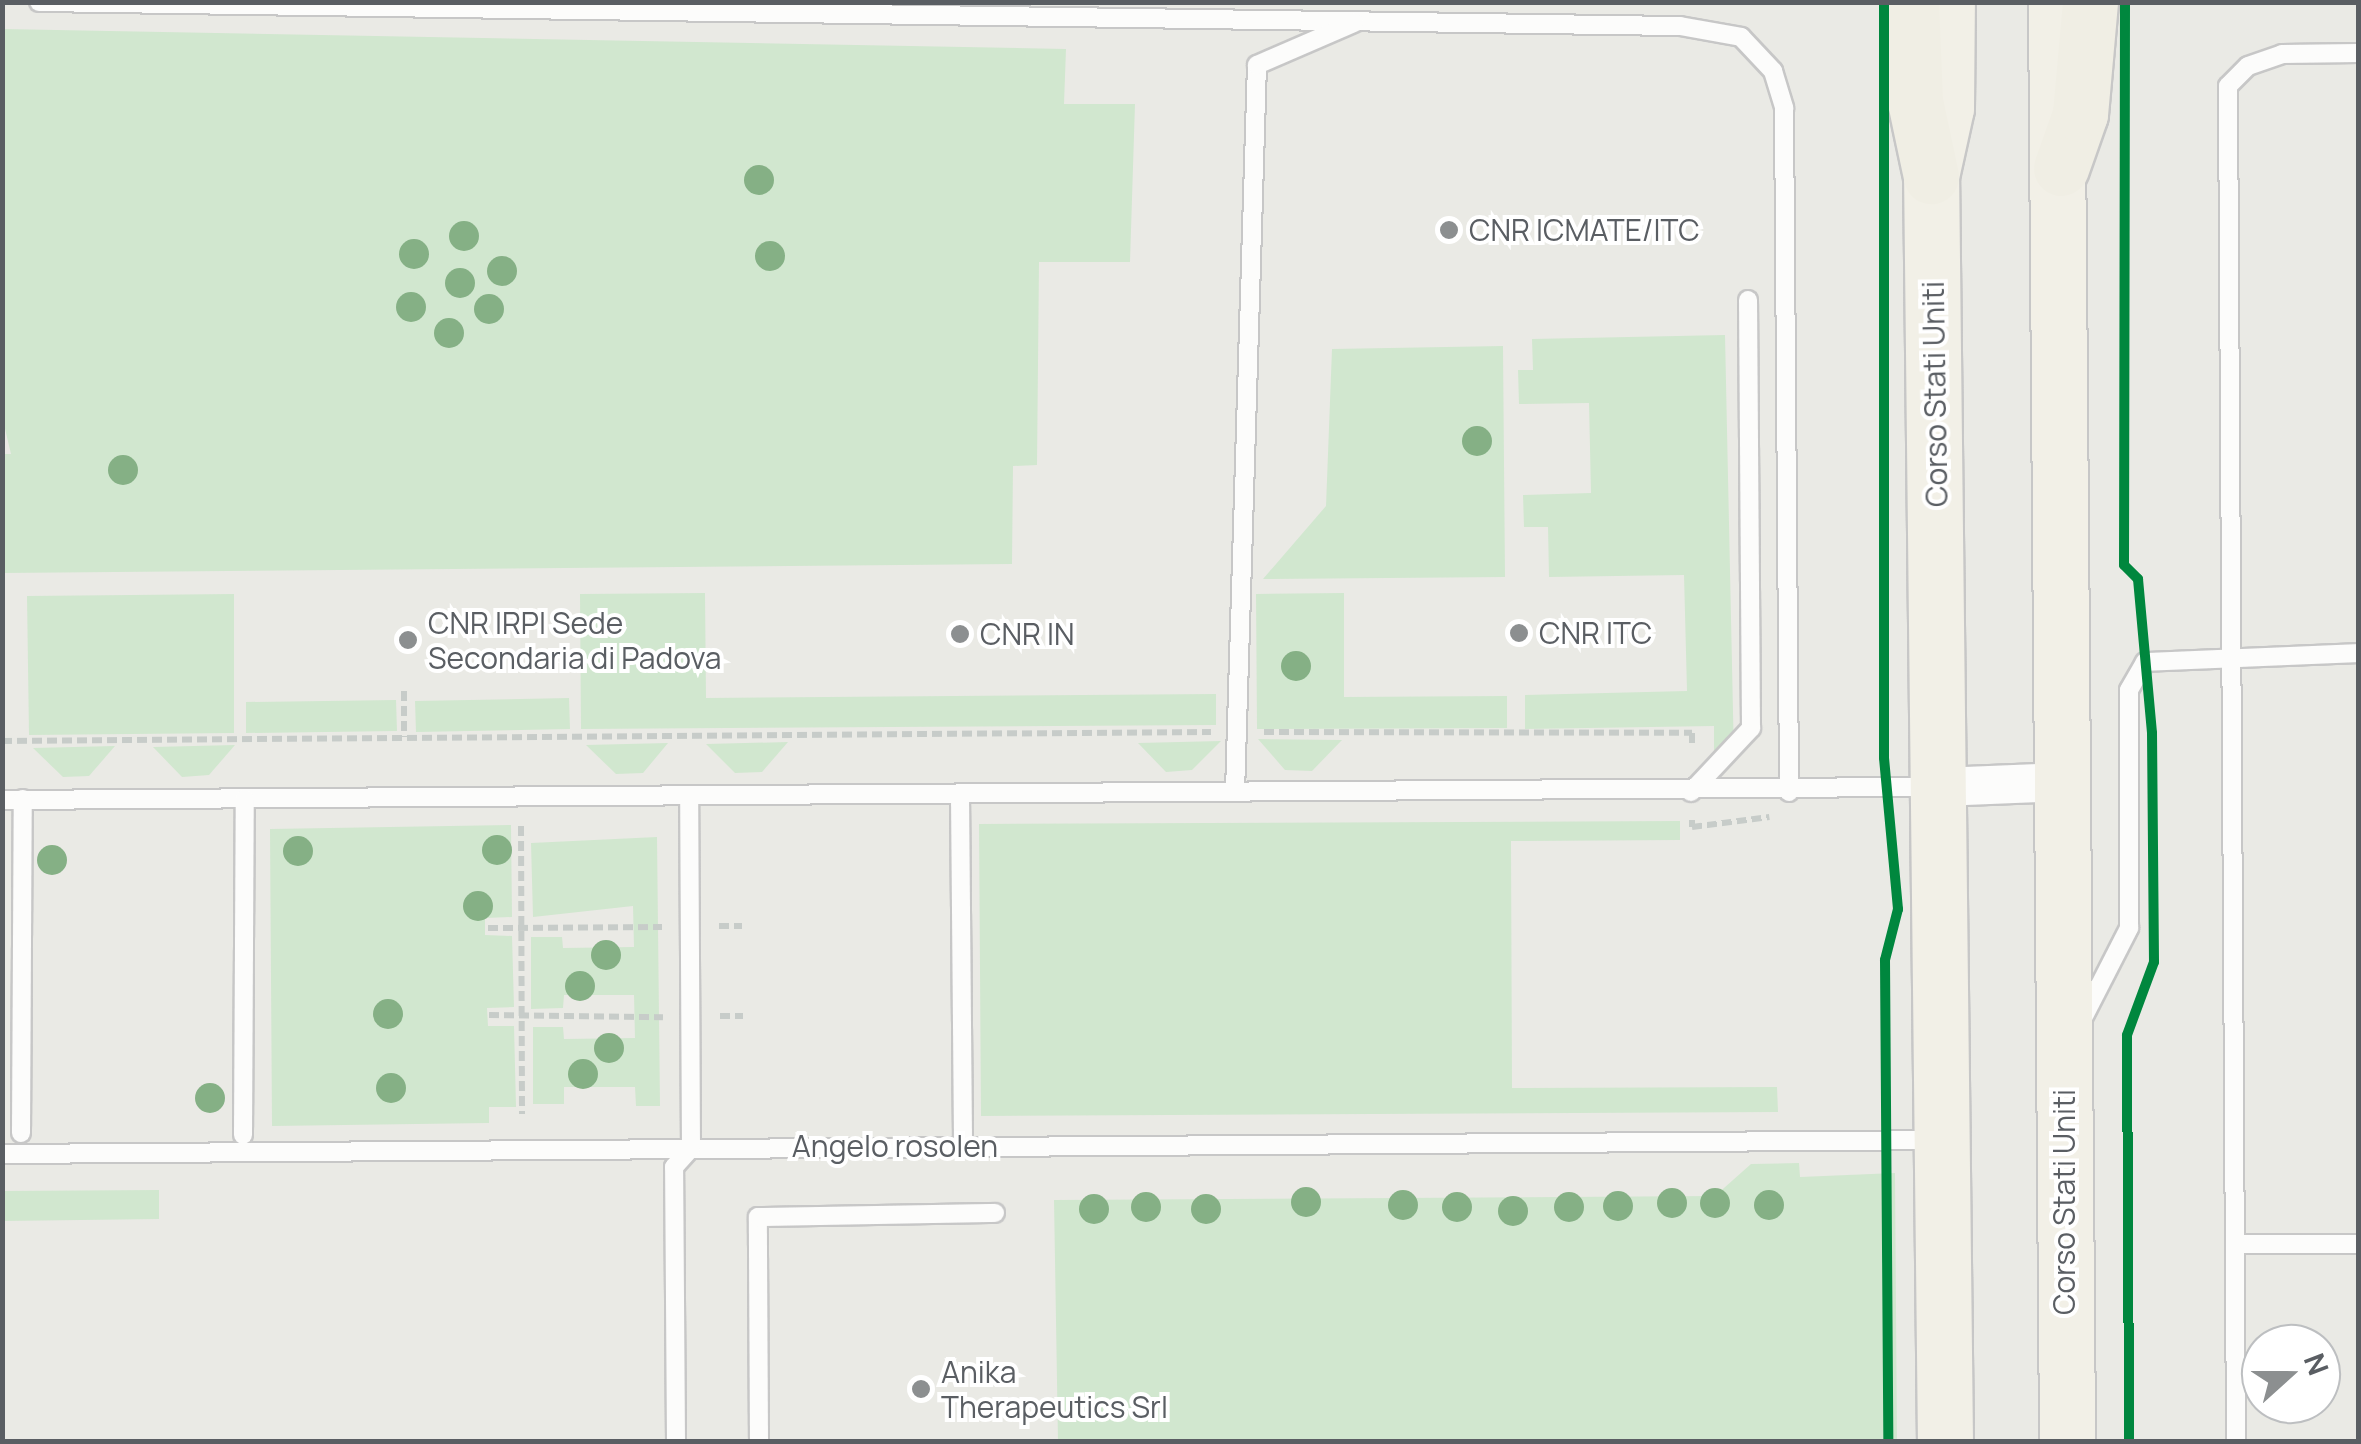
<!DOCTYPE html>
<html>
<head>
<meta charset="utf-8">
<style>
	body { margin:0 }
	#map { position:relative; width:2361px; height:1444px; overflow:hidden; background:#eaeae5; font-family:Manrope,sans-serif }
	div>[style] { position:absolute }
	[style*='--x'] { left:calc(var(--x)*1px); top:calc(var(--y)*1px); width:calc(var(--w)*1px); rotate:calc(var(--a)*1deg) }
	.green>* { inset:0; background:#d1e7cf }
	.path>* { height:6px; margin-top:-3px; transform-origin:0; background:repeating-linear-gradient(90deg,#c7ccc9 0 10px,transparent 0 15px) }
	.roads { filter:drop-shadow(2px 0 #c7c7c7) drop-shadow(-2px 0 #c7c7c7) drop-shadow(0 2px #c7c7c7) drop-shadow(0 -2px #c7c7c7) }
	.service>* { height:18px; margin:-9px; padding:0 9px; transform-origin:9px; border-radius:9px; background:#fcfcfb }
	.minor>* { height:38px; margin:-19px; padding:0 19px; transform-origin:19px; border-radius:19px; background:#fcfcfb }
	.primary>* { height:55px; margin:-27.5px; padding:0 27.5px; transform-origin:27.5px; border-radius:27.5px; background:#f2f0e7 }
	.trunk>* { height:55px; margin:-27.5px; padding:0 27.5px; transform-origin:27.5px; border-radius:27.5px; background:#f0eee4 }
	.cycleway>* { height:10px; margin:-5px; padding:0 5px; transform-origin:5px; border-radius:5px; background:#00873e }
	.trees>* { width:30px; height:30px; margin:-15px; border-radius:50%; background:#85b085 }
	.dots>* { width:28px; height:28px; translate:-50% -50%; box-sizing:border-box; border:5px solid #fff; border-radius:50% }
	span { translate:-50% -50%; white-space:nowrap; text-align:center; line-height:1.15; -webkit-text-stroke:8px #fff; paint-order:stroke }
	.poi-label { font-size:30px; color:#5a5e63 }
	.left { translate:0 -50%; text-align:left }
	.street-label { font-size:30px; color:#5a5e63 }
	.frame { position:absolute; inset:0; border:5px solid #5a5e63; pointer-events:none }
	.north { position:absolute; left:2241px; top:1324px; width:100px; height:100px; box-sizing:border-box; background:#fff; border:2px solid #bdbfc1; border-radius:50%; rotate:69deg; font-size:28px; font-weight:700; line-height:40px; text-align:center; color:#5a5e63 }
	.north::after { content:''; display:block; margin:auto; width:35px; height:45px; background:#8c8f90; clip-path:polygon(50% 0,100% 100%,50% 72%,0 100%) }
</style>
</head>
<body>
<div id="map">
	<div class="green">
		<i style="clip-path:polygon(3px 29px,1066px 49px,1064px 104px,1135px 104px,1130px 262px,1039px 262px,1037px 465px,1013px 466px,1012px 564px,3px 573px,3px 454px,11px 454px,2px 416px)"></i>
		<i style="clip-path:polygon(1725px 335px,1734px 759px,1714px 760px,1714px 726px,1525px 729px,1525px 695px,1687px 691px,1684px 575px,1549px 577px,1548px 527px,1524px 527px,1523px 495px,1591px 493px,1589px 403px,1519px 404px,1518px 370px,1533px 370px,1532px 339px)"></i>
		<i style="clip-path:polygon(1503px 346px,1505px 577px,1263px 579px,1326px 506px,1332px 349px)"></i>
		<i style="clip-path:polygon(705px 593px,706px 698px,1216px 694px,1216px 725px,581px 729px,580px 594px)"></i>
		<i style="clip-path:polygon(1344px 593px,1344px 697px,1507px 696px,1507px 728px,1257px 729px,1256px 594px)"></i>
		<i style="clip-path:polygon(234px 594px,234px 733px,29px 735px,27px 596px)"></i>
		<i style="clip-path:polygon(569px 698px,570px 729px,416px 732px,415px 701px)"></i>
		<i style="clip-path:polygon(396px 700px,397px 731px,246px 733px,246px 702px)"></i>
		<i style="clip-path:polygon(1258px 739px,1342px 740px,1312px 771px,1285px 770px)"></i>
		<i style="clip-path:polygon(1221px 741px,1192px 770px,1166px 772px,1138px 743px)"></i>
		<i style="clip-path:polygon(788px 742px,762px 772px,735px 773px,706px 744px)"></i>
		<i style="clip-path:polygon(668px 743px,643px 773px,616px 774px,586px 745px)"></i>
		<i style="clip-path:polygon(235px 745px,209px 775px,182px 777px,153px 747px)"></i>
		<i style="clip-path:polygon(115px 746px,89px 776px,63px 777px,33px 748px)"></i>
		<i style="clip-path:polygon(1680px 821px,1680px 840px,1511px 841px,1512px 1088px,1777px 1087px,1778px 1112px,981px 1116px,979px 824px)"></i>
		<i style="clip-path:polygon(511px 825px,512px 917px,485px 918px,485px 935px,512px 936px,514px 1007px,487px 1008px,488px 1026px,514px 1026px,516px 1107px,489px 1107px,489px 1123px,272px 1126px,270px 829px)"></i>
		<i style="clip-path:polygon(657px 837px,660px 1106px,636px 1106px,635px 1087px,564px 1087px,564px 1104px,533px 1104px,533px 1027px,563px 1027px,564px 1039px,635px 1038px,634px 995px,564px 995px,563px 1008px,531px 1009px,531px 937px,562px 937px,563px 948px,634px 947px,633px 906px,533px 917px,531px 843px)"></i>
		<i style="clip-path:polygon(1799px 1163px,1800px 1177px,1895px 1173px,1897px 1441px,1058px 1441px,1054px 1200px,1715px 1196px,1751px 1164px)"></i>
		<i style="clip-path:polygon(159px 1190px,159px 1219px,3px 1221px,3px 1191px)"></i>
	</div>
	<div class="path">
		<i style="--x:404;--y:691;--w:46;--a:90"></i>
		<i style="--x:1264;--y:732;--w:428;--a:0.1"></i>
		<i style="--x:1692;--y:733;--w:14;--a:90"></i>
		<i style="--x:2;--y:741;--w:1209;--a:-0.43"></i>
		<i style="--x:1692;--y:820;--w:7;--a:90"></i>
		<i style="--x:1692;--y:827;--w:78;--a:-7.4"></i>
		<i style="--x:521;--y:826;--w:288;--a:89.8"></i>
		<i style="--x:719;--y:926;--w:23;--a:0"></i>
		<i style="--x:488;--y:928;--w:174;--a:-0.3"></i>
		<i style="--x:489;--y:1015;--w:174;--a:0.7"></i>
		<i style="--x:720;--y:1016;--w:23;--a:0"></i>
	</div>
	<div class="roads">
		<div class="service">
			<i style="--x:39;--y:2;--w:1641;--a:0.84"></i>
			<i style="--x:1680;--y:26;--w:62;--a:10.2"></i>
			<i style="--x:1741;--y:37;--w:47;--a:46.7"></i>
			<i style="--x:1773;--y:71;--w:39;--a:73"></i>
			<i style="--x:1784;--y:108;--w:684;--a:89.58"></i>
			<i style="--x:1235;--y:792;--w:727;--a:-88.27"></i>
			<i style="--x:1257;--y:65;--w:106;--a:-23.4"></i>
			<i style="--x:1691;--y:792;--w:88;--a:-46.8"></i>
			<i style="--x:1751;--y:728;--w:428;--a:-90.4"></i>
			<i style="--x:960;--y:795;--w:351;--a:89.5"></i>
			<i style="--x:2;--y:800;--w:1930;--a:-0.39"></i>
			<i style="--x:2081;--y:1022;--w:106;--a:-62.9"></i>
			<i style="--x:2129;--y:928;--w:238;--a:-90"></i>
			<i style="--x:2129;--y:690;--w:32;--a:-60"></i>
			<i style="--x:2145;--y:662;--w:213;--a:-2.4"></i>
			<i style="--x:21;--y:1133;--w:334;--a:-89.7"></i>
			<i style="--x:243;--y:1135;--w:336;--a:-89.7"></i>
			<i style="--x:2;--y:1154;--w:1937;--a:-0.41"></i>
			<i style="--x:2237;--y:1244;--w:121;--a:0"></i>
			<i style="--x:676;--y:1442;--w:275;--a:-90.4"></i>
			<i style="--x:674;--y:1167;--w:25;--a:-48"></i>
			<i style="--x:691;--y:1148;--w:351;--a:-90.3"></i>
			<i style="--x:759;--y:1442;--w:225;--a:-90.3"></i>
			<i style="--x:758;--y:1217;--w:237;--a:-1"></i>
			<i style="--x:2236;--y:1442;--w:1356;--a:-90.34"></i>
			<i style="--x:2228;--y:86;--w:28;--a:-45"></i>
			<i style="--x:2248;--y:66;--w:36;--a:-19"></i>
			<i style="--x:2282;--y:54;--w:76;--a:-0.8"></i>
		</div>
		<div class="minor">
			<i style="--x:1941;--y:787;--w:122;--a:-2.3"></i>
		</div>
		<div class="primary">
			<i style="--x:2056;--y:2;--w:1440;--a:89.56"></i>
			<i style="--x:1945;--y:1442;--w:1266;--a:-90.63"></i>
			<i style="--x:1931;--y:176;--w:70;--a:-77.6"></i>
			<i style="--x:1946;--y:108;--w:106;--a:-89.5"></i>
		</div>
		<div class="trunk">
			<i style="--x:1911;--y:2;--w:99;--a:87.7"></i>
			<i style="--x:1915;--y:101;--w:77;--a:78"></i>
			<i style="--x:2061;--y:168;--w:57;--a:-70.6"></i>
			<i style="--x:2080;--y:114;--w:112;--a:-84.9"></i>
		</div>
	</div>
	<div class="cycleway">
		<i style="--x:1884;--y:2;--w:756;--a:90"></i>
		<i style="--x:1884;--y:758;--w:152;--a:84.7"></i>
		<i style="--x:1898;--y:909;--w:53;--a:104.3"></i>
		<i style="--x:1885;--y:960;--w:482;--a:89.6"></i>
		<i style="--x:2125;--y:2;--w:563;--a:90.1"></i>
		<i style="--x:2124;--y:565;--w:20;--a:45"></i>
		<i style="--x:2138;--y:579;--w:155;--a:84.8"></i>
		<i style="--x:2152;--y:733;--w:229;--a:89.5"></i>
		<i style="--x:2154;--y:962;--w:78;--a:110.3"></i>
		<i style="--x:2127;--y:1035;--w:407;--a:89.7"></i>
	</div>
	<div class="trees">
		<i style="left:759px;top:180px"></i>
		<i style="left:464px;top:236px"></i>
		<i style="left:414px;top:254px"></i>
		<i style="left:770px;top:256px"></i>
		<i style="left:502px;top:271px"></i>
		<i style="left:460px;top:283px"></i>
		<i style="left:411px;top:307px"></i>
		<i style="left:489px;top:309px"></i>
		<i style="left:449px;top:333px"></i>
		<i style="left:1477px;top:441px"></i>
		<i style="left:123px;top:470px"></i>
		<i style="left:1296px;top:666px"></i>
		<i style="left:497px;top:850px"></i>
		<i style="left:298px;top:851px"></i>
		<i style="left:52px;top:860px"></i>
		<i style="left:478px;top:906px"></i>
		<i style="left:606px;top:955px"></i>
		<i style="left:580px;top:986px"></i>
		<i style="left:388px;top:1014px"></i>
		<i style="left:609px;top:1048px"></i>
		<i style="left:583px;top:1074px"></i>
		<i style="left:391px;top:1088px"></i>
		<i style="left:210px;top:1098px"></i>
		<i style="left:1306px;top:1202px"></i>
		<i style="left:1672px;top:1203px"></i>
		<i style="left:1715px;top:1203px"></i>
		<i style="left:1403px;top:1205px"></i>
		<i style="left:1769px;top:1205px"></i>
		<i style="left:1618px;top:1206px"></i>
		<i style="left:1146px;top:1207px"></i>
		<i style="left:1457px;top:1207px"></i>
		<i style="left:1569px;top:1207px"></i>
		<i style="left:1094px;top:1209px"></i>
		<i style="left:1206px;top:1209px"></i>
		<i style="left:1513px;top:1211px"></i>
	</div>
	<div class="dots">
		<i style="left:1449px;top:230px;background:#8c8f90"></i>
		<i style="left:1519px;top:633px;background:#8c8f90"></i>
		<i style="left:960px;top:634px;background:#8c8f90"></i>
		<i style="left:408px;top:640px;background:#8c8f90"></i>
		<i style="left:921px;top:1389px;background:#8c8f90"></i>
	</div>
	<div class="poi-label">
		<span class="left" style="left:1469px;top:230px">CNR ICMATE/ITC</span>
		<span class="left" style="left:428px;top:640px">CNR IRPI Sede<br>Secondaria di Padova</span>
		<span class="left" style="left:1539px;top:633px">CNR ITC</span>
		<span class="left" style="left:980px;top:634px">CNR IN</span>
		<span class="left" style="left:941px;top:1389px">Anika<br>Therapeutics Srl</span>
	</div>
	<div class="street-label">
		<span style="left:1935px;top:394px;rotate:-91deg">Corso Stati Uniti</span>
		<span style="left:895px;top:1146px">Angelo rosolen</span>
		<span style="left:2064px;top:1202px;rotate:-90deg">Corso Stati Uniti</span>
	</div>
	<div class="frame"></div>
	<div class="north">N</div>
</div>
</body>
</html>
